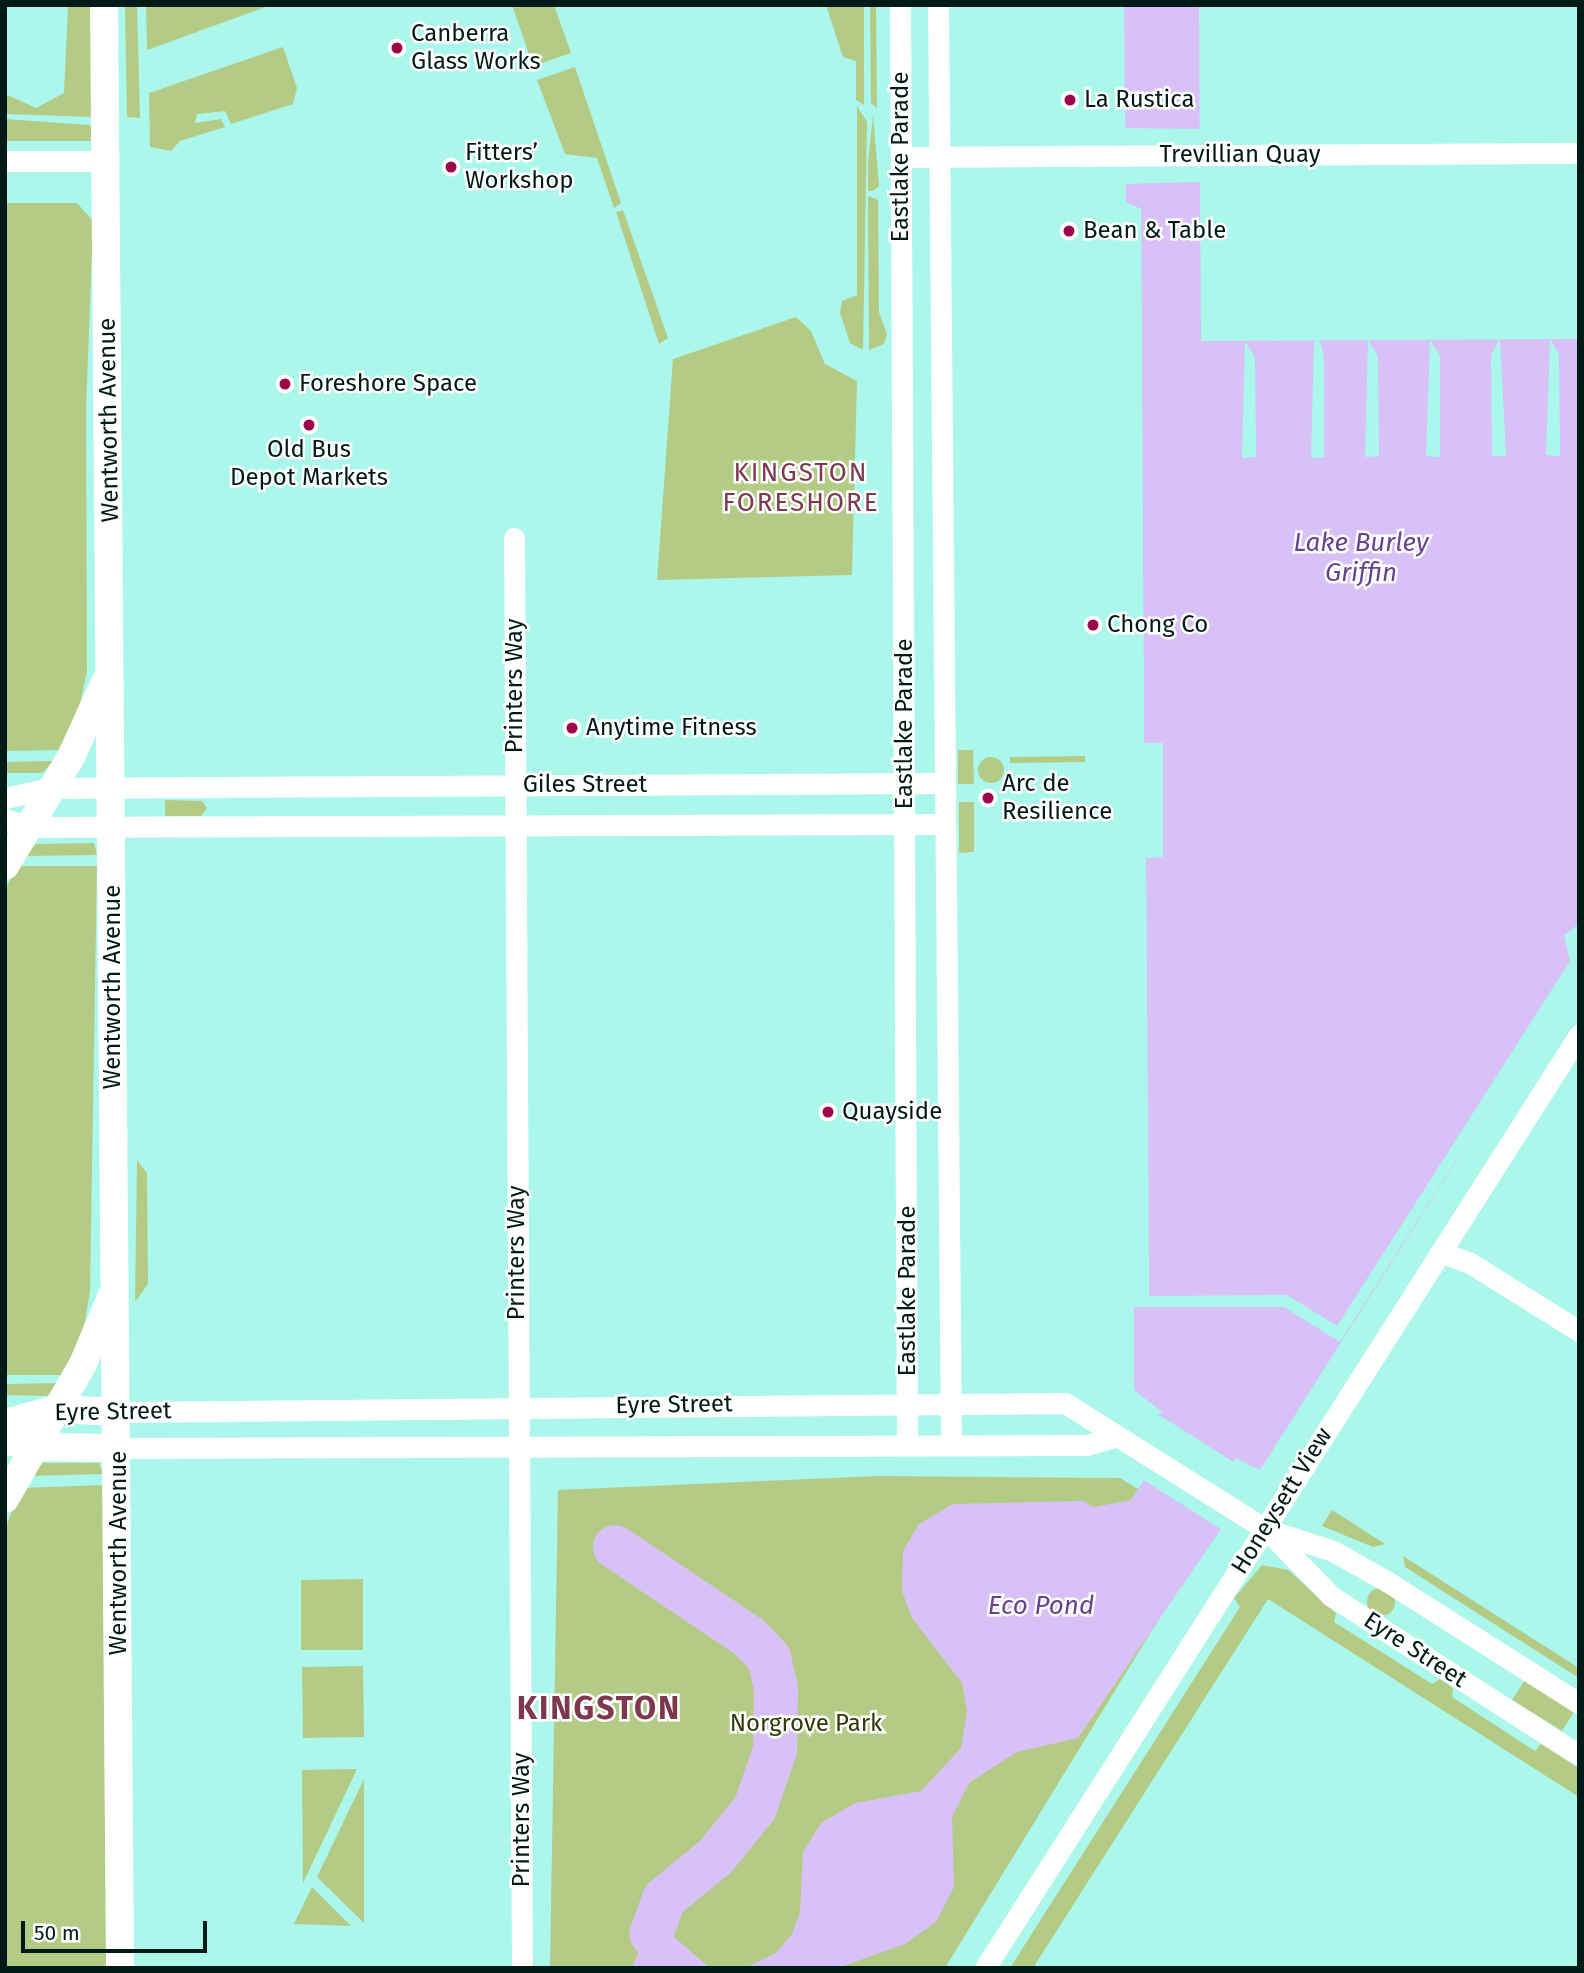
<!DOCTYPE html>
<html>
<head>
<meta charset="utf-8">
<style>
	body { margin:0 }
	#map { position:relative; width:1584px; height:1973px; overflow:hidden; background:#abf7eb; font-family:"Fira Sans",sans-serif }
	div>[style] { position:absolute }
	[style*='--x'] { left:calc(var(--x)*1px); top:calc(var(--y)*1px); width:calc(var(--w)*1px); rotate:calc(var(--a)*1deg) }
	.green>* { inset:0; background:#b4cb86 }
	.round { border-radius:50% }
	.water>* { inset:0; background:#d7c1f7 }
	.pier>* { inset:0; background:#abf7eb }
	.river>* { height:44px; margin:-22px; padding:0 22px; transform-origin:22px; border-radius:22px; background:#d7c1f7 }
	.street>* { height:21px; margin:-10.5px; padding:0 10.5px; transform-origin:10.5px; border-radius:10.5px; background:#fff }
	.secondary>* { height:28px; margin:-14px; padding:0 14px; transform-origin:14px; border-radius:14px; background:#fff }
	.dots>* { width:19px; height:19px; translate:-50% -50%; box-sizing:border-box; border:4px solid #fff; border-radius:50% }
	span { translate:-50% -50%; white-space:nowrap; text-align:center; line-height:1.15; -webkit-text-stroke:5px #fff; paint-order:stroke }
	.poi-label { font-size:24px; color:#001a17 }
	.left { translate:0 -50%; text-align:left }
	.street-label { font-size:24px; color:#001a17 }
	.park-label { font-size:24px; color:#2e3b06 }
	.neighbourhood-label { font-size:26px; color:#7e374c; letter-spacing:2px }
	.water-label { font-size:26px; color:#66428f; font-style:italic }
	.district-label { font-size:32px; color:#7e374c; font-weight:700; letter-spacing:2px }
	.frame { position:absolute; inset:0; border:7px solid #001a17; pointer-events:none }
	.scale { position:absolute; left:21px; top:1921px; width:186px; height:32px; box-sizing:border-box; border:4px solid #001a17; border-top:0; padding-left:9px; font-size:21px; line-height:24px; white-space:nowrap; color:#001a17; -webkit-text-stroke:5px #fff; paint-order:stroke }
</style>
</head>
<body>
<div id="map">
	<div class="green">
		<i style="clip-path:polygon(68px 5px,91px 5px,94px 117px,5px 114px,5px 94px,36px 108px,64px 93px)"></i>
		<i style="clip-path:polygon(125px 5px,137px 5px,140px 118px,127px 117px)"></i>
		<i style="clip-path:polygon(146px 5px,271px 5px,147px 50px)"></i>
		<i style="clip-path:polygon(512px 5px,554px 5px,571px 53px,533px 66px)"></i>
		<i style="clip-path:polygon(826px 5px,864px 5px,864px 105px,856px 100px,856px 61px,843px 57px)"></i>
		<i style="clip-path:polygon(870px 5px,876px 5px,877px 108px,871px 103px)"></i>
		<i style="clip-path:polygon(283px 47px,297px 88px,293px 104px,231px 124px,225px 111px,197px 114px,195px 123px,221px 119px,225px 127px,180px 141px,171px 151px,150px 147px,149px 93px)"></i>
		<i style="clip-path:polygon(575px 67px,621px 203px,614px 208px,597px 158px,565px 154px,537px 80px)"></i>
		<i style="clip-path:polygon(857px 106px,867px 122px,863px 350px,850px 343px,840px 313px,842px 301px,857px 295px)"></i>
		<i style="clip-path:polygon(873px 115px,879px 186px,873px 191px,868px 191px,868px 163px)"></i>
		<i style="clip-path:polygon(5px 119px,89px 125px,94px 129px,91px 141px,5px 141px)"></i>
		<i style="clip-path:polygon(868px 196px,878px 200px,879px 312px,887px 334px,884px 344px,869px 350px)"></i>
		<i style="clip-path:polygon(5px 203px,77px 203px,93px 221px,86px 412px,87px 671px,77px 718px,61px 750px,5px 751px)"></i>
		<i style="clip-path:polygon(623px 210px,668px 338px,659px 344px,616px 212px)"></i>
		<i style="clip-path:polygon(796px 317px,811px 331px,825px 364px,857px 381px,852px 575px,657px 580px,673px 359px)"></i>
		<i style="clip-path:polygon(958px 750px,973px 750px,974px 784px,958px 784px)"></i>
		<i style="clip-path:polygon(1085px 756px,1085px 762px,1010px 763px,1010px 757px)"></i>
		<i class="round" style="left:978px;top:757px;width:26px;height:26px"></i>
		<i style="clip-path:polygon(54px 761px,42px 773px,5px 773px,5px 762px)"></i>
		<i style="clip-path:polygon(165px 800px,202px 801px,207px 808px,201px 816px,165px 816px)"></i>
		<i style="clip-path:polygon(959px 802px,974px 802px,974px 852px,959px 853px)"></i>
		<i style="clip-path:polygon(94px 843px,97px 855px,24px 856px,36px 844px)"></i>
		<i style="clip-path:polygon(17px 866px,97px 866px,90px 1291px,83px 1333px,64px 1375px,5px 1375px,5px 890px)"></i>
		<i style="clip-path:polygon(137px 1160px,147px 1173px,148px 1284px,135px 1302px)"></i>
		<i style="clip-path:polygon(59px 1383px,47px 1396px,5px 1395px,5px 1384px)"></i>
		<i style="clip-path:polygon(39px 1463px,99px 1463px,103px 1474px,29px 1476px)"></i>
		<i style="clip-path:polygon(879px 1476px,1120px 1478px,1211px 1534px,945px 1968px,550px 1968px,558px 1490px)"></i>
		<i style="clip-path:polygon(103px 1485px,106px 1968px,5px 1968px,5px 1530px,20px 1488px)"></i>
		<i style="clip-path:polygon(1332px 1510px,1385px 1544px,1373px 1547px,1322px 1526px)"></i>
		<i style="clip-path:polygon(1403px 1556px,1579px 1668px,1579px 1678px,1405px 1567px)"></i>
		<i style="clip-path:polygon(1262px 1565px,1288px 1570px,1336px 1613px,1334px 1622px,1432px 1684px,1440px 1679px,1453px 1688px,1452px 1697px,1535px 1751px,1541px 1744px,1579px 1768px,1579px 1797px,1268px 1599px,1033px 1968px,1010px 1968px,1240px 1607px,1234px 1598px)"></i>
		<i style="clip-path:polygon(363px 1579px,363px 1650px,301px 1650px,301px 1580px)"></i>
		<i class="round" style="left:1367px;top:1588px;width:28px;height:28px"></i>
		<i style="clip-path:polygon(363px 1666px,364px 1737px,303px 1738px,302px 1667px)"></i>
		<i style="clip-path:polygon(1525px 1680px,1574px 1712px,1562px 1731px,1512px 1700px)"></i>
		<i style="clip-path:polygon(357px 1769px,303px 1883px,302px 1770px)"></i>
		<i style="clip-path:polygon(364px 1779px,364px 1923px,317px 1877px)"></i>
		<i style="clip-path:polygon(312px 1887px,351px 1926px,294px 1924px)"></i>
	</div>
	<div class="water">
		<i style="clip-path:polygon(1124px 5px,1199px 5px,1201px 341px,1579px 339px,1579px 967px,1260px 1470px,1235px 1463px,1156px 1413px,1162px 1412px,1134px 1390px,1134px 1307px,1148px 1307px,1149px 1296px,1146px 857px,1163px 857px,1163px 743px,1144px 743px,1141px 209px,1126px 202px)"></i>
		<i style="clip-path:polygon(1144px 1480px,1221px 1529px,1078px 1738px,1017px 1752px,969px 1783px,952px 1817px,954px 1887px,936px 1922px,905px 1944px,838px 1968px,745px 1968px,776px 1953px,792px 1934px,800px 1912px,803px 1852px,821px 1823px,855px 1803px,921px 1791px,961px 1748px,967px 1711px,962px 1683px,912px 1618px,902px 1591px,903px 1551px,918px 1525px,952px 1504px,1083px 1501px,1094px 1507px,1131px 1500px)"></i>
		<i style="clip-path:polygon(652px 1918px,710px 1968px,632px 1968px)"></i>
	</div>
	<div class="pier">
		<i style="clip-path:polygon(1122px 128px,1200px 129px,1200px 182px,1122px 184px)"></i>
		<i style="clip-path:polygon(1122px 201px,1141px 209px,1144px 743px,1163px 743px,1163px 857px,1146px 858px,1149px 1296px,1287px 1295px,1337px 1326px,1570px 961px,1564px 935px,1579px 924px,1579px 967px,1340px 1342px,1284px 1307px,1130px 1307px,1145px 1303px,1145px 1296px,1142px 857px,1160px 854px,1160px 747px,1141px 744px,1138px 211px)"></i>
		<i style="clip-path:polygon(1500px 339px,1506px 456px,1492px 456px,1491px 355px)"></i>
		<i style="clip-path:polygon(1550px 339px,1559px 354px,1560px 456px,1546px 455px)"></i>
		<i style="clip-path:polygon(1368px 340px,1378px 356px,1379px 456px,1365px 457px)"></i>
		<i style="clip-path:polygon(1430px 340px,1440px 355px,1440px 457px,1426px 456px)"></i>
		<i style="clip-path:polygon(1245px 341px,1255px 357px,1256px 457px,1242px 458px)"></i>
		<i style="clip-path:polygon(1314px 341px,1320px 341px,1324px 357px,1324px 457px,1318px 458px,1311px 457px)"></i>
		<i style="clip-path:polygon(1134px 1390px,1163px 1413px,1157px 1414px,1234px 1463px,1235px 1458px,1260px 1470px,1233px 1466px,1154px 1416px)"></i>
		<i style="clip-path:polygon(1146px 1477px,1223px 1526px,1221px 1529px,1144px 1480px)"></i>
	</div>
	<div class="river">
		<i style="--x:615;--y:1547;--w:161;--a:33.9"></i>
		<i style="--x:749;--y:1637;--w:29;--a:46"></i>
		<i style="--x:769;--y:1658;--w:31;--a:77"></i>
		<i style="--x:776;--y:1688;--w:62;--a:90.9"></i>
		<i style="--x:775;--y:1750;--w:61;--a:109"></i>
		<i style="--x:755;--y:1808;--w:62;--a:129.1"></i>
		<i style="--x:716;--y:1856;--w:67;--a:140.4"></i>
		<i style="--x:664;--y:1899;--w:37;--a:110"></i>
	</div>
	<div class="street">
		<i style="--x:900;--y:5;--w:1438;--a:89.72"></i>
		<i style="--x:938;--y:5;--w:1437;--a:89.48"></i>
		<i style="--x:901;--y:157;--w:678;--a:-0.34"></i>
		<i style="--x:5;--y:161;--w:102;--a:0"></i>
		<i style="--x:514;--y:538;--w:1430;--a:89.68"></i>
		<i style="--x:5;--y:798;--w:46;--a:-12.5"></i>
		<i style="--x:50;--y:788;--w:894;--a:-0.32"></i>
		<i style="--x:5;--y:819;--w:24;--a:19"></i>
		<i style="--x:28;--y:827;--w:916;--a:-0.19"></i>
		<i style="--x:1440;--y:1252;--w:32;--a:20"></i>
		<i style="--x:1470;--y:1263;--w:128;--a:32"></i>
		<i style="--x:120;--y:1412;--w:945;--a:-0.55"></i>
		<i style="--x:1065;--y:1403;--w:236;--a:32.2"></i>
		<i style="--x:1265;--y:1529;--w:71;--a:17.9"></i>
		<i style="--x:1333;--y:1551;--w:63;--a:29.4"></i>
		<i style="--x:1388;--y:1582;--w:226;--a:32.4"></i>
		<i style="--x:120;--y:1448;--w:967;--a:-0.18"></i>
		<i style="--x:1087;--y:1445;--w:29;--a:-16"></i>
		<i style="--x:1267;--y:1530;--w:92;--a:45.9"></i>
		<i style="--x:1331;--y:1596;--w:295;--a:32.7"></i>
		<i style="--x:985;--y:1968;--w:1106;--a:-57.52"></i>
	</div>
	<div class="secondary">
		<i style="--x:104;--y:5;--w:1963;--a:89.53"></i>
		<i style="--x:5;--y:866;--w:127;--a:-58.8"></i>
		<i style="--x:71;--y:757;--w:85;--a:-65.6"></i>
		<i style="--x:5;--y:1423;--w:53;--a:-15.4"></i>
		<i style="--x:56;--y:1409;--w:64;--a:2.7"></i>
		<i style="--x:5;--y:1440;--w:27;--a:15"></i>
		<i style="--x:31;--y:1447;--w:89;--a:0.6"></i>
		<i style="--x:5;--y:1499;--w:156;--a:-60"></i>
		<i style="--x:83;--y:1364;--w:73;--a:-67.3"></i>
	</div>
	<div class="dots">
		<i style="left:397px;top:48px;background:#9f054c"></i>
		<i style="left:1070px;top:100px;background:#9f054c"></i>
		<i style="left:451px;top:167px;background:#9f054c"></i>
		<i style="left:1069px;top:231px;background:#9f054c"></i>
		<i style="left:285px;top:384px;background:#9f054c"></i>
		<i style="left:309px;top:425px;background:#9f054c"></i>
		<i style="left:1093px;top:625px;background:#9f054c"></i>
		<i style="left:572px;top:728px;background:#9f054c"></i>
		<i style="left:988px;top:798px;background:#9f054c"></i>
		<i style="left:828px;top:1112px;background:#9f054c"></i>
	</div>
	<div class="poi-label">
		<span class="left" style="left:411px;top:48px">Canberra<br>Glass Works</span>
		<span class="left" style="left:1084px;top:100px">La Rustica</span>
		<span class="left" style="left:465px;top:167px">Fitters’<br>Workshop</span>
		<span class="left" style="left:1083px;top:231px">Bean &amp; Table</span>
		<span class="left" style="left:299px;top:384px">Foreshore Space</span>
		<span style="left:309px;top:464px">Old Bus<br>Depot Markets</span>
		<span class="left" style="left:1107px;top:625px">Chong Co</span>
		<span class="left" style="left:586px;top:728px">Anytime Fitness</span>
		<span class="left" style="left:1002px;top:798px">Arc de<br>Resilience</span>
		<span class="left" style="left:842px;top:1112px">Quayside</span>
	</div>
	<div class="street-label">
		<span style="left:1240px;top:155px">Trevillian Quay</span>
		<span style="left:901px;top:157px;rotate:-90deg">Eastlake Parade</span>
		<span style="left:109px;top:420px;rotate:-91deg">Wentworth Avenue</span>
		<span style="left:515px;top:686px;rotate:-90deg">Printers Way</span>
		<span style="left:905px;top:724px;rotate:-90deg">Eastlake Parade</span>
		<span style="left:585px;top:785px">Giles Street</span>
		<span style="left:113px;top:987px;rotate:-90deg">Wentworth Avenue</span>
		<span style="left:517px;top:1253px;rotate:-90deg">Printers Way</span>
		<span style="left:908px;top:1291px;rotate:-90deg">Eastlake Parade</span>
		<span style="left:674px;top:1405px;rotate:-1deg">Eyre Street</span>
		<span style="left:113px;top:1412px;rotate:-1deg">Eyre Street</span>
		<span style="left:1282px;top:1501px;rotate:-58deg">Honeysett View</span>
		<span style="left:119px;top:1553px;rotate:-90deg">Wentworth Avenue</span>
		<span style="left:1415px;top:1650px;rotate:33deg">Eyre Street</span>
		<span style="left:522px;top:1820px;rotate:-90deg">Printers Way</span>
	</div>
	<div class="park-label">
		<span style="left:806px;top:1724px">Norgrove Park</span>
	</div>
	<div class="neighbourhood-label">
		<span style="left:801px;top:488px">KINGSTON<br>FORESHORE</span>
	</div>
	<div class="water-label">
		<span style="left:1361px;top:558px">Lake Burley<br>Griffin</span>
		<span style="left:1041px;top:1606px">Eco Pond</span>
	</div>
	<div class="district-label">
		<span style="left:599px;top:1708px">KINGSTON</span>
	</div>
	<div class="frame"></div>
	<div class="scale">50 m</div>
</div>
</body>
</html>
